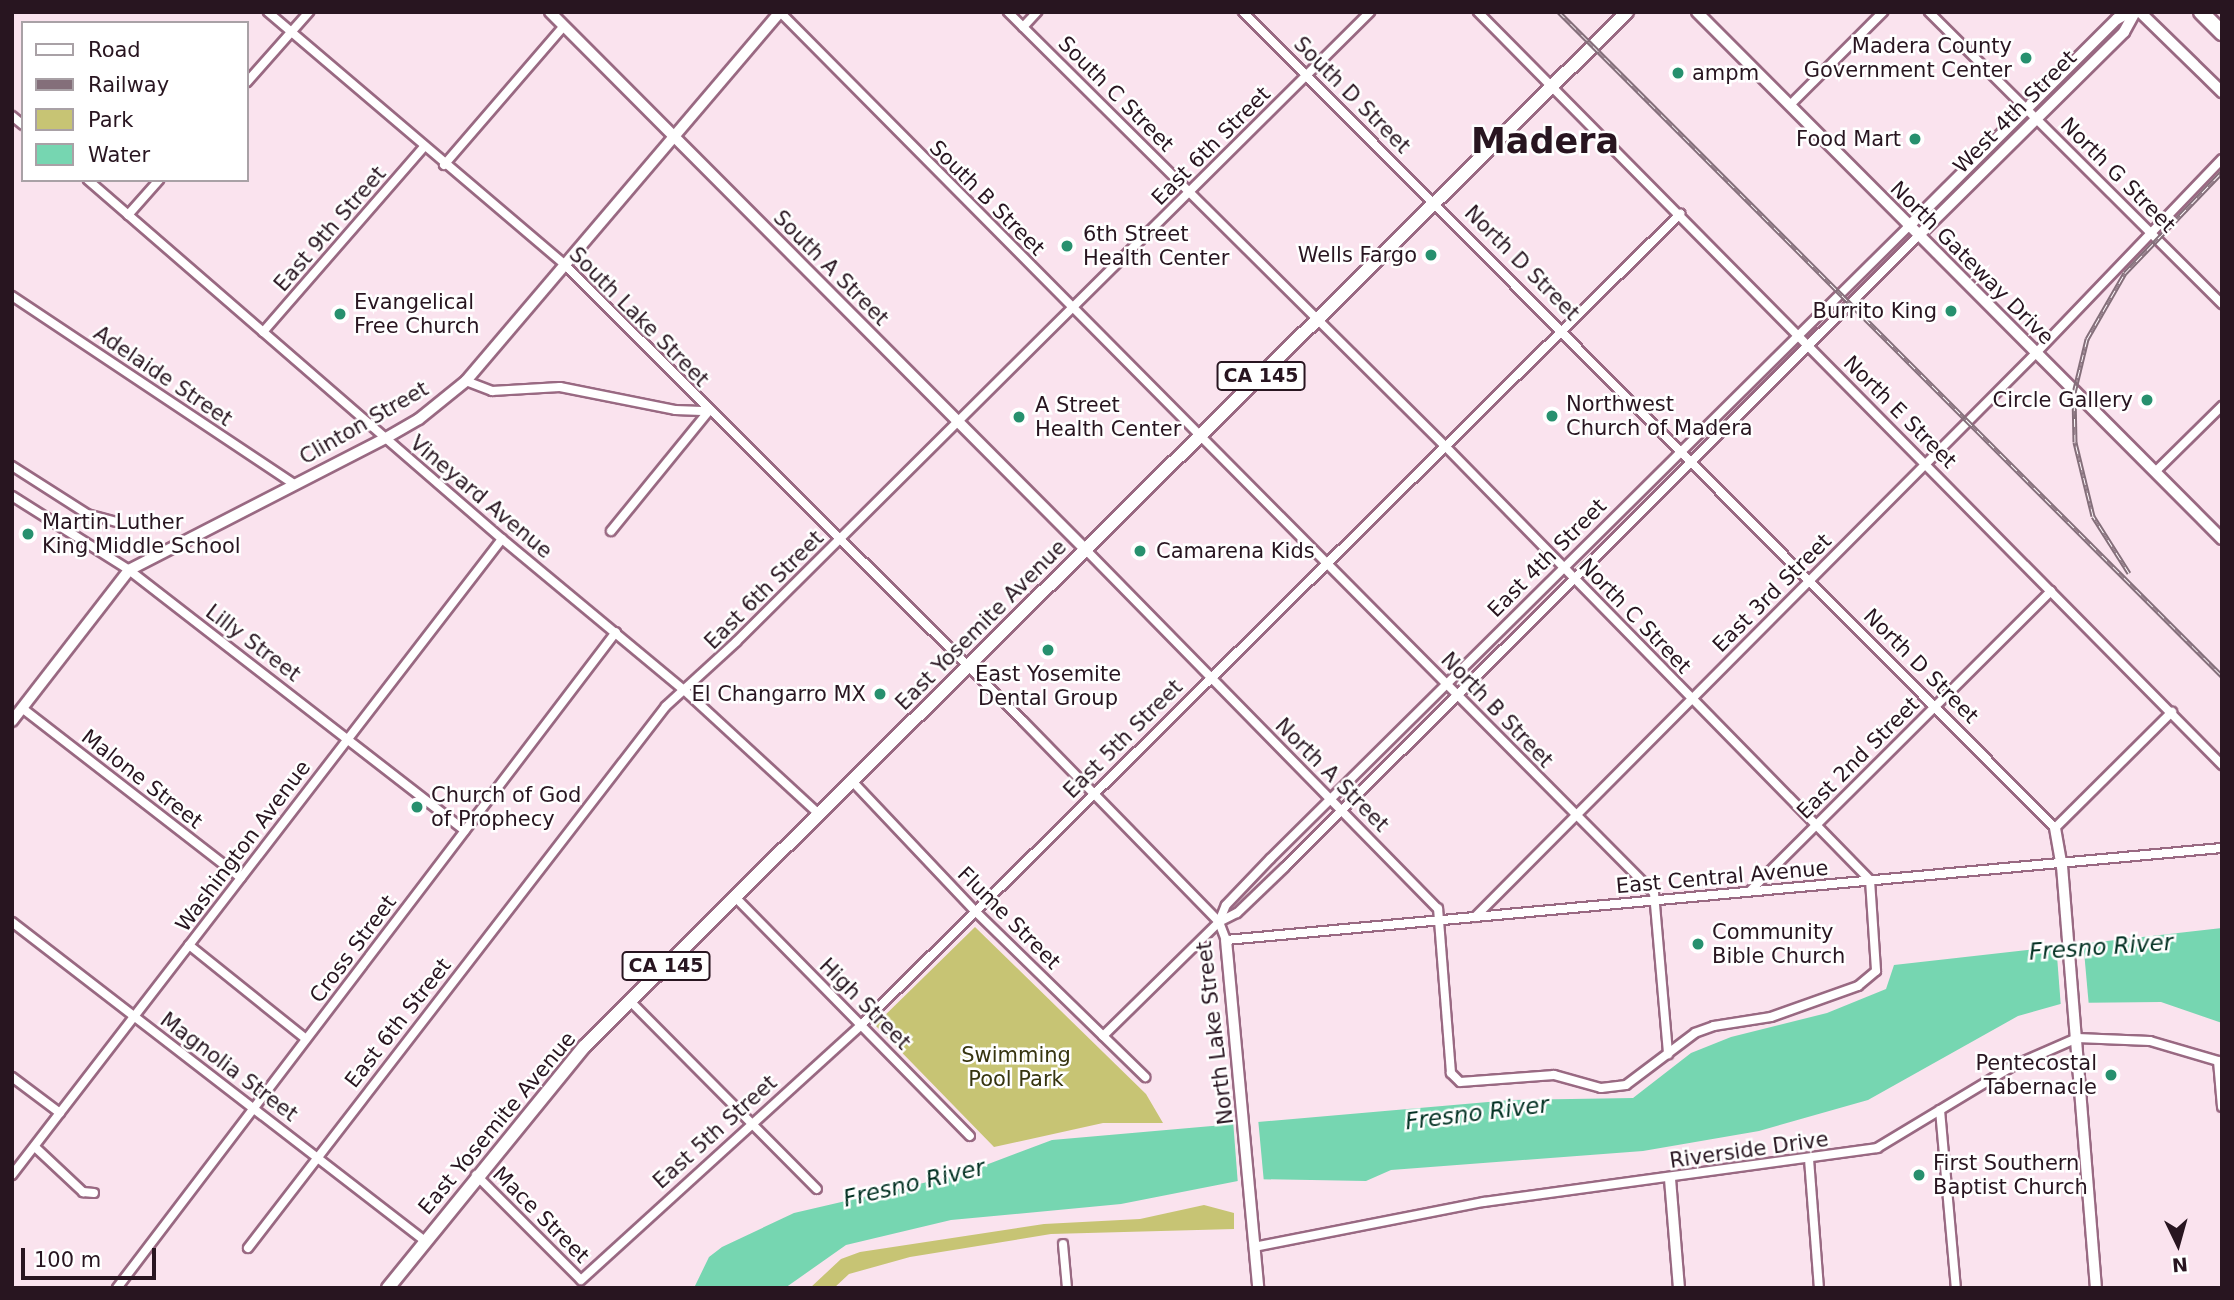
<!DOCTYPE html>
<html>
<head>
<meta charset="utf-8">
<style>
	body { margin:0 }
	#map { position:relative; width:2234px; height:1300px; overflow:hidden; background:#fae3ee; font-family:"DejaVu Sans",sans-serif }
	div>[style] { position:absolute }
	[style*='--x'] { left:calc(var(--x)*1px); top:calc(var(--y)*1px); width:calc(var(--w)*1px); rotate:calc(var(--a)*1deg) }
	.green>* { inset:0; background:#c7c474 }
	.water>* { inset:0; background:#76d6b1 }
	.pier>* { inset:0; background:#fae3ee }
	.roads { filter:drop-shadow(2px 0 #996982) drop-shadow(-2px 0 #996982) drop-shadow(0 2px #996982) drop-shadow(0 -2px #996982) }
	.minor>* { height:8px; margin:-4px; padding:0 4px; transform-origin:4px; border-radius:4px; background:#fff }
	.tertiary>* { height:10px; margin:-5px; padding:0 5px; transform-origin:5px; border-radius:5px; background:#fff }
	.secondary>* { height:10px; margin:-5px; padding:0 5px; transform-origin:5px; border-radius:5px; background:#fff }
	.primary>* { height:12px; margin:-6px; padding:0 6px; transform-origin:6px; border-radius:6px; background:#fff }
	.motorway>* { height:14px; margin:-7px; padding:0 7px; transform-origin:7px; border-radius:7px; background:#fff }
	.rail>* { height:5px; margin-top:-2.5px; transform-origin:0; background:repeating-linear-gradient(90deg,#fff 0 8px,#846f7a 0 16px); box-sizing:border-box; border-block:2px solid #846f7a }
	.dots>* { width:19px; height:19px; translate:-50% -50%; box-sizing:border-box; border:4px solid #fff; border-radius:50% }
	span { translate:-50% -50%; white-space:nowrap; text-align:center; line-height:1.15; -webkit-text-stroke:5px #fff; paint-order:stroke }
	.shield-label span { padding:2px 5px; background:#fff; border:2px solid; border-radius:5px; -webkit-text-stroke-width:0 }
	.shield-label { font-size:19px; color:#281520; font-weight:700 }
	.poi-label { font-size:21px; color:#281520 }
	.right { translate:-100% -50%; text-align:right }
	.left { translate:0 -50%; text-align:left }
	.street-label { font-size:21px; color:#281520 }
	.park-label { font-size:21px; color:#36340f }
	.water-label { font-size:23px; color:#043224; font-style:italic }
	.town-label { font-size:35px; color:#281520; font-weight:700 }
	.frame { position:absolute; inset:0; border:14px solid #281520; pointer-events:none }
	.legend { position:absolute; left:21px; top:21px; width:228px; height:161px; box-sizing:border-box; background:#fff; border:2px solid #a9a1a6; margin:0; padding:9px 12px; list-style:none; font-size:21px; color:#281520 }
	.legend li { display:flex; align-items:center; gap:14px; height:35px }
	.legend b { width:35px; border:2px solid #a9a1a6 }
	.north { position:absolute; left:2143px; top:1209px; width:70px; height:70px; -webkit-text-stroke:5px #fff; paint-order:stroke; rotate:175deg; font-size:19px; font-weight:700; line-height:28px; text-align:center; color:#281520 }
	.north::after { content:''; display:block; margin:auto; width:24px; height:32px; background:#281520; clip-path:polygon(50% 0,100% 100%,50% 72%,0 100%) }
	.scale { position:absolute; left:21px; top:1248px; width:135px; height:32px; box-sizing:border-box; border:4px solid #281520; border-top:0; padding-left:9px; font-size:21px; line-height:24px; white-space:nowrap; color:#281520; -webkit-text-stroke:5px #fff; paint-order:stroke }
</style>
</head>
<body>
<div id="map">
	<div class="green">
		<i style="clip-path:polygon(975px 927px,1146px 1094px,1163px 1123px,1103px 1123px,994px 1147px,875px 1025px)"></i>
		<i style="clip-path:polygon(1204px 1205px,1234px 1213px,1234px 1229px,1051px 1234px,910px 1257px,849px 1274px,834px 1288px,810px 1288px,841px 1259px,860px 1252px,1044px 1224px,1140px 1219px)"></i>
	</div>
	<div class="water">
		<i style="clip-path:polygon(2222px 928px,2222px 1023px,2161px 1002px,2064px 1003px,2018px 1016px,1868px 1100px,1759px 1131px,1643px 1151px,1391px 1170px,1366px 1181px,1248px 1179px,1121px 1204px,951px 1220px,846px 1245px,785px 1288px,694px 1288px,709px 1257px,722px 1247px,794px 1213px,962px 1174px,1052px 1140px,1511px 1100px,1633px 1098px,1691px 1053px,1731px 1037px,1827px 1013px,1886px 989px,1894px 965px)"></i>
	</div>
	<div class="pier">
		<i style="clip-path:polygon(2083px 940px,2089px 1007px,2061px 1008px,2056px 943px)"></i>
		<i style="clip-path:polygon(1258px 1118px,1264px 1183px,1238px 1185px,1233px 1120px)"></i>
	</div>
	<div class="roads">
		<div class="minor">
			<i style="--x:268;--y:12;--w:392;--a:40.4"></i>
			<i style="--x:566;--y:266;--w:645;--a:44.87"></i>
			<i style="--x:1023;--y:721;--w:281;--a:45.7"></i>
			<i style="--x:1219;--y:922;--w:19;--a:69"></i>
			<i style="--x:1226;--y:940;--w:1000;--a:-5.28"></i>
			<i style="--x:780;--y:12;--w:1241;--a:45.23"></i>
			<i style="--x:1654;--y:893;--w:162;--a:85"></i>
			<i style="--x:1008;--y:12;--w:616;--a:44.8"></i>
			<i style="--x:1445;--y:446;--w:607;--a:45.6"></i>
			<i style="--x:1870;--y:880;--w:91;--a:86.2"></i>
			<i style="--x:1876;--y:971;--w:23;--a:140"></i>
			<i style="--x:1858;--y:986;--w:92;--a:160.4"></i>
			<i style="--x:1771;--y:1017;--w:58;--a:171"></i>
			<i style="--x:1714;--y:1026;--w:20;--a:160"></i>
			<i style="--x:1695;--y:1033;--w:86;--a:143"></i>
			<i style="--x:1626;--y:1085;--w:25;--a:173"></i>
			<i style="--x:1601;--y:1088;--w:49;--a:-164.5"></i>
			<i style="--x:1554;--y:1075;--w:94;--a:175.7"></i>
			<i style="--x:1460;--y:1082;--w:13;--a:-135"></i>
			<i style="--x:1451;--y:1073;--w:165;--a:-94.5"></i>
			<i style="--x:1438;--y:909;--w:504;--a:-134.44"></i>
			<i style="--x:1243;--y:12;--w:1151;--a:45.14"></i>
			<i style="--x:2055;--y:828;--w:165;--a:-44.8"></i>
			<i style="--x:1478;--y:12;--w:1059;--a:45.34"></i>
			<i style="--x:1929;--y:12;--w:414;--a:44.9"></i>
			<i style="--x:1023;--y:27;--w:21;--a:-47"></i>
			<i style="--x:247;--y:82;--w:94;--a:-48.5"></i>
			<i style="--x:1790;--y:105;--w:132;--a:-45"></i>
			<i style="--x:12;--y:116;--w:14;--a:39"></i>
			<i style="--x:444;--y:165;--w:184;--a:-49.2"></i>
			<i style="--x:88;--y:180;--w:548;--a:40.93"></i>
			<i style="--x:502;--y:539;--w:236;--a:39.7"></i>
			<i style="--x:684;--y:690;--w:183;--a:42.6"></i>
			<i style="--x:128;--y:215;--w:47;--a:-48.5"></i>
			<i style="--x:12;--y:296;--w:340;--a:33.7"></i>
			<i style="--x:263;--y:332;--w:244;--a:-49"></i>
			<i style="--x:466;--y:381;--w:28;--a:21"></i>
			<i style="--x:492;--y:391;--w:68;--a:-3.4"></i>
			<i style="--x:560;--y:387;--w:117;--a:11.3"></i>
			<i style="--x:675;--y:410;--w:34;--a:2"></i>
			<i style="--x:12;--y:466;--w:89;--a:32.6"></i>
			<i style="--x:87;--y:514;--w:30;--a:15"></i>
			<i style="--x:2155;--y:472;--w:94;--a:-44.6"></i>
			<i style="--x:12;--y:496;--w:138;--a:32.3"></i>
			<i style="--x:129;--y:570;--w:425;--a:37.8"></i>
			<i style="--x:611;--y:531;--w:155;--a:-50.8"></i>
			<i style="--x:22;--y:708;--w:277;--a:37.8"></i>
			<i style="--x:852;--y:781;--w:179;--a:46.6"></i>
			<i style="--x:975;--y:911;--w:238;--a:44.3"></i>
			<i style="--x:1750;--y:891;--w:425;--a:-44.9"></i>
			<i style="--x:735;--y:897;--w:335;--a:45.5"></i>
			<i style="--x:1475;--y:917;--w:794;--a:-45.15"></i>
			<i style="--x:2035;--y:354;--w:270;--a:-46.2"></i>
			<i style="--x:12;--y:922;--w:522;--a:37.68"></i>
			<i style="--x:1219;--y:922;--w:18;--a:-68"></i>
			<i style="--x:1226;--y:905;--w:64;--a:-46.3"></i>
			<i style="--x:1270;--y:859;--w:898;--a:-44.73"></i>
			<i style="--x:189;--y:945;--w:150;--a:38.8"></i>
			<i style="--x:630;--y:1001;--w:265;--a:45.2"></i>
			<i style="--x:1103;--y:1036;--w:163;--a:-44.5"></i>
			<i style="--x:1219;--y:922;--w:20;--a:-27"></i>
			<i style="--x:1237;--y:913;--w:65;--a:-43.8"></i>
			<i style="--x:1284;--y:868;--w:895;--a:-44.91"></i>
			<i style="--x:2218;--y:1061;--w:46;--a:85"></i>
			<i style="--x:12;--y:1077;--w:60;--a:36.9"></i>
			<i style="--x:1940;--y:1110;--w:179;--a:84.9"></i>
			<i style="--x:35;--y:1147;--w:66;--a:43.2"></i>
			<i style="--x:83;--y:1192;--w:11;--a:5"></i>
			<i style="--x:1809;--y:1159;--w:129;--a:85.6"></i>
			<i style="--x:12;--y:1175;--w:803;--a:-52.39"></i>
			<i style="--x:476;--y:1175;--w:148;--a:45"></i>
			<i style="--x:581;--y:1280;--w:379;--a:-42.3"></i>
			<i style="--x:861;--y:1025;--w:1153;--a:-44.72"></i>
			<i style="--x:1063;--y:1244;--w:44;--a:84.8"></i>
			<i style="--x:1254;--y:1247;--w:234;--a:-11.1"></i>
			<i style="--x:1484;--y:1202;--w:397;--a:-7.8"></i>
			<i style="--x:1877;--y:1148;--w:159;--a:-31.1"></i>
			<i style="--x:2013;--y:1066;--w:70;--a:-23.6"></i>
			<i style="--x:2077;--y:1038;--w:73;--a:2.4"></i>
			<i style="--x:2150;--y:1041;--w:75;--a:16.3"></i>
			<i style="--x:248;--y:1248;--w:684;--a:-52.36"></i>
			<i style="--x:666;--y:706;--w:95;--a:-42.4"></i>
			<i style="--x:736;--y:642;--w:894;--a:-44.82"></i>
			<i style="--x:117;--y:1288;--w:824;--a:-52.74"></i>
		</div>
		<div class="tertiary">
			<i style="--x:550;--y:12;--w:758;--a:45.11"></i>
			<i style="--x:12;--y:721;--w:191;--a:-52.2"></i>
			<i style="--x:129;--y:570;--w:289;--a:-27.2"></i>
			<i style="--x:386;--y:438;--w:38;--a:-30"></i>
			<i style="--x:419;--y:419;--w:60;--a:-39"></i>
			<i style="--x:466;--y:381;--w:485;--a:-49.6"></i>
			<i style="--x:2055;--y:828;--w:39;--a:80"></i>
			<i style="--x:2062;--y:866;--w:423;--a:85.4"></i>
			<i style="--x:1226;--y:940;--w:349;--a:84.7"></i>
			<i style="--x:1670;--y:1179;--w:109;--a:85.3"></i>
		</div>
		<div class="secondary">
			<i style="--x:1697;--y:12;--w:744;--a:45.11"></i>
			<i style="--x:2140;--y:12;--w:115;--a:44.3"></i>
			<i style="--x:1908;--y:227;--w:295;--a:-44.9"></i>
			<i style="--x:2117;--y:19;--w:15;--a:-28"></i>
			<i style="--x:1918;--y:236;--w:290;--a:-44.7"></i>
			<i style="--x:2124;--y:32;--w:23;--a:-61"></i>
		</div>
		<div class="primary">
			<i style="--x:388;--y:1288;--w:312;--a:-50.9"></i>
			<i style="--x:585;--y:1046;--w:1468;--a:-44.78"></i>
		</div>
		<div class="motorway">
			<i style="--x:2201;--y:12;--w:30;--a:45"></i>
		</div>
	</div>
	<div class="rail">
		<i style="--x:1559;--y:12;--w:938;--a:45.04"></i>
		<i style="--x:2129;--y:573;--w:67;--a:-122.3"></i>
		<i style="--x:2093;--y:516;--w:76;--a:-103.7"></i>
		<i style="--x:2075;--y:442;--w:49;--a:-91.2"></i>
		<i style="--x:2074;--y:393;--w:56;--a:-76.5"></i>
		<i style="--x:2087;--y:339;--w:76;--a:-60.1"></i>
		<i style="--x:2125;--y:273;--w:140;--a:-46.2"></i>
	</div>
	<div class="dots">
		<i style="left:2026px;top:58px;background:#27906e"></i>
		<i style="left:1678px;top:73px;background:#27906e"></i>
		<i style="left:1915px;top:139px;background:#27906e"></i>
		<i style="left:1067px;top:246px;background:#27906e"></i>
		<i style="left:1431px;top:255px;background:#27906e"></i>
		<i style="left:1951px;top:311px;background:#27906e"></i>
		<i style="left:340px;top:314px;background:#27906e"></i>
		<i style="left:2147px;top:400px;background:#27906e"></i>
		<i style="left:1552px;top:416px;background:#27906e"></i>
		<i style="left:1019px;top:417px;background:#27906e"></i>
		<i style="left:28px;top:534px;background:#27906e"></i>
		<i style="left:1140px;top:551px;background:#27906e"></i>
		<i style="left:1048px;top:650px;background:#27906e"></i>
		<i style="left:880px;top:694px;background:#27906e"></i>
		<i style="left:417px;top:807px;background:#27906e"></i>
		<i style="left:1698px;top:944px;background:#27906e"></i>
		<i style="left:2111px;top:1075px;background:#27906e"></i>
		<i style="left:1919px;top:1175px;background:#27906e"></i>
	</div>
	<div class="shield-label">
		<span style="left:1261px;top:376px">CA 145</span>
		<span style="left:666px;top:966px">CA 145</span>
	</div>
	<div class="poi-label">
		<span class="right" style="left:2012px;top:58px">Madera County<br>Government Center</span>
		<span class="left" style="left:1692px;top:73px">ampm</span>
		<span class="right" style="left:1901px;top:139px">Food Mart</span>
		<span class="left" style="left:1083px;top:246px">6th Street<br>Health Center</span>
		<span class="right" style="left:1417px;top:255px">Wells Fargo</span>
		<span class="left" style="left:354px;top:314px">Evangelical<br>Free Church</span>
		<span class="right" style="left:1937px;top:311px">Burrito King</span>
		<span class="right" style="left:2133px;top:400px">Circle Gallery</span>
		<span class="left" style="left:1566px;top:416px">Northwest<br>Church of Madera</span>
		<span class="left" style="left:1035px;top:417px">A Street<br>Health Center</span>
		<span class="left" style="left:42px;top:534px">Martin Luther<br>King Middle School</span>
		<span class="left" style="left:1156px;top:551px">Camarena Kids</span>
		<span style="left:1048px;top:686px">East Yosemite<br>Dental Group</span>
		<span class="right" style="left:866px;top:694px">El Changarro MX</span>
		<span class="left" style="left:431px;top:807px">Church of God<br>of Prophecy</span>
		<span class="left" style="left:1712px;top:944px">Community<br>Bible Church</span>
		<span class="right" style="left:2097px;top:1075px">Pentecostal<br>Tabernacle</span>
		<span class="left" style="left:1933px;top:1175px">First Southern<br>Baptist Church</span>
	</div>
	<div class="street-label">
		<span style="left:1116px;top:94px;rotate:45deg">South C Street</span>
		<span style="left:1352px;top:95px;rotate:45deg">South D Street</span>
		<span style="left:2015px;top:112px;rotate:-45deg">West 4th Street</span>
		<span style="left:1211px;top:146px;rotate:-45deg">East 6th Street</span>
		<span style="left:2118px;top:175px;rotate:45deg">North G Street</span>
		<span style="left:987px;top:198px;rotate:45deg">South B Street</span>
		<span style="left:330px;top:229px;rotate:-49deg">East 9th Street</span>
		<span style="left:1522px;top:263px;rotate:45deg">North D Street</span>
		<span style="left:1972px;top:263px;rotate:45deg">North Gateway Drive</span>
		<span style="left:831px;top:268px;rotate:45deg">South A Street</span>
		<span style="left:639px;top:317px;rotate:45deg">South Lake Street</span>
		<span style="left:163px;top:376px;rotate:34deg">Adelaide Street</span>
		<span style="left:1900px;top:412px;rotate:45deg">North E Street</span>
		<span style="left:364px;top:423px;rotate:-30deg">Clinton Street</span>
		<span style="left:481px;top:497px;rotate:40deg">Vineyard Avenue</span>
		<span style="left:1547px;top:558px;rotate:-45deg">East 4th Street</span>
		<span style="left:764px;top:590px;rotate:-45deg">East 6th Street</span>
		<span style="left:1772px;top:593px;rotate:-45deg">East 3rd Street</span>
		<span style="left:1635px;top:616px;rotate:46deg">North C Street</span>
		<span style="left:981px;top:625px;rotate:-45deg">East Yosemite Avenue</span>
		<span style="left:253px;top:643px;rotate:37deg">Lilly Street</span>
		<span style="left:1921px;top:666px;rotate:45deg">North D Street</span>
		<span style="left:1497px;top:710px;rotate:46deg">North B Street</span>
		<span style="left:1123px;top:739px;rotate:-45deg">East 5th Street</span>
		<span style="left:1858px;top:758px;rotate:-45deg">East 2nd Street</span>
		<span style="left:1332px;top:775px;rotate:45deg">North A Street</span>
		<span style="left:142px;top:779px;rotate:38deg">Malone Street</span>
		<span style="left:243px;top:846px;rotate:-53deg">Washington Avenue</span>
		<span style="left:1722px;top:877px;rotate:-5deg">East Central Avenue</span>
		<span style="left:1009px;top:918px;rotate:45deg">Flume Street</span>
		<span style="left:353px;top:949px;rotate:-53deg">Cross Street</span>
		<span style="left:865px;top:1004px;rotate:45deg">High Street</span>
		<span style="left:398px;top:1023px;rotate:-52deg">East 6th Street</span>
		<span style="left:1215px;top:1033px;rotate:-97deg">North Lake Street</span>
		<span style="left:229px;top:1067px;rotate:37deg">Magnolia Street</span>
		<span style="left:497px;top:1123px;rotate:-50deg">East Yosemite Avenue</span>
		<span style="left:715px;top:1132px;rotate:-42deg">East 5th Street</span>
		<span style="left:1749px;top:1150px;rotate:-8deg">Riverside Drive</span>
		<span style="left:541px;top:1215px;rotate:45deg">Mace Street</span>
	</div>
	<div class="park-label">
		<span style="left:1016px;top:1067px">Swimming<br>Pool Park</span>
	</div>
	<div class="water-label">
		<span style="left:2101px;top:947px;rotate:-4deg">Fresno River</span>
		<span style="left:1477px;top:1113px;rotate:-7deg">Fresno River</span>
		<span style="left:914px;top:1183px;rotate:-13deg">Fresno River</span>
	</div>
	<div class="town-label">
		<span style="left:1545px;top:141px">Madera</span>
	</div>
	<div class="frame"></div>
	<ul class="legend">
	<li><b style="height:9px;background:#fff"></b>Road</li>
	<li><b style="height:9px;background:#846f7a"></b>Railway</li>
	<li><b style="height:19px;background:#c7c474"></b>Park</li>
	<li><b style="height:19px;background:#76d6b1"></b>Water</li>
	</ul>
	<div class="north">N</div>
	<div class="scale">100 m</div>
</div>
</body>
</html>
